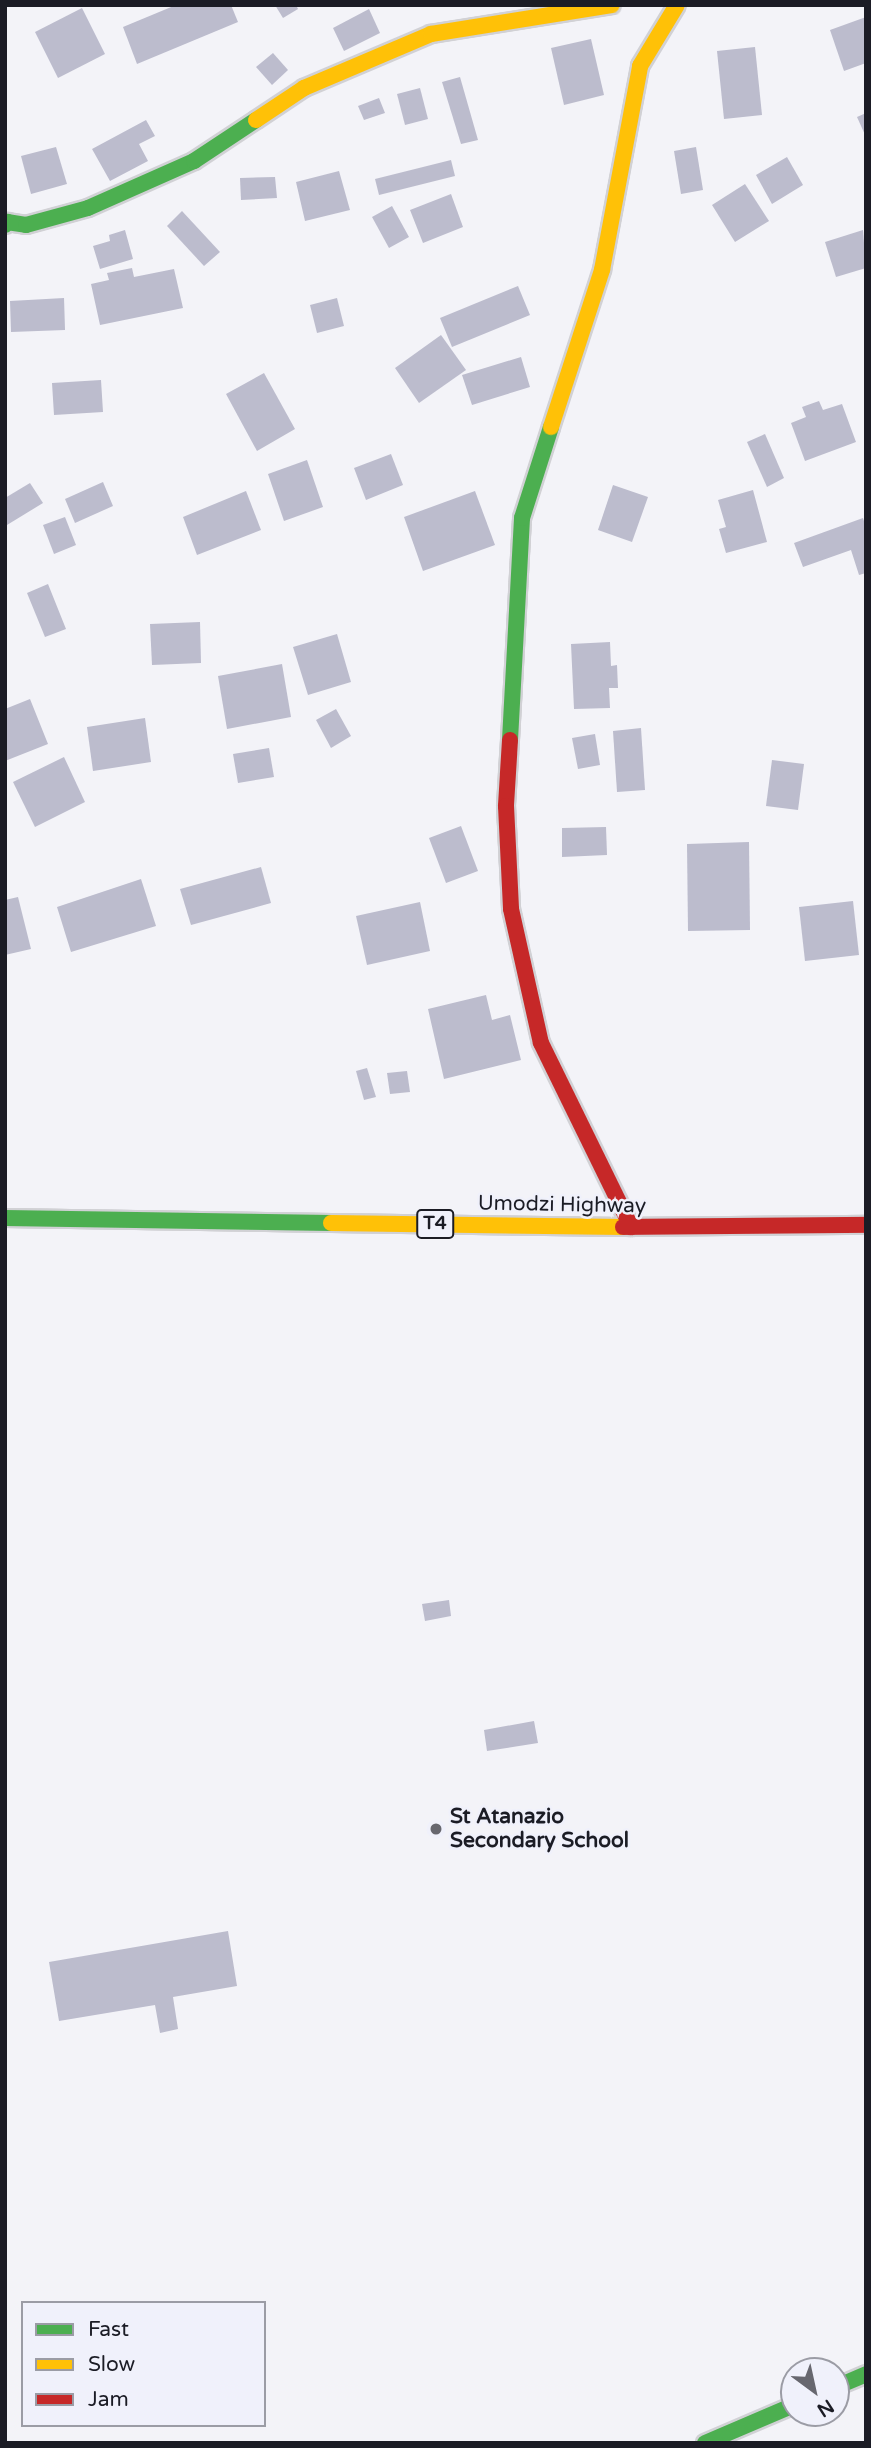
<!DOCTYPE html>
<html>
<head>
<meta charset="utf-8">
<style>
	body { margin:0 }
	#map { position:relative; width:871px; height:2448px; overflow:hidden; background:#f3f3f8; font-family:"Varela Round",sans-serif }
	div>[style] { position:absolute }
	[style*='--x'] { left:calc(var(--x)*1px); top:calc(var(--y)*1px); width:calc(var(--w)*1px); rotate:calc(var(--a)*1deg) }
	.building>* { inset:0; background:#bcbccd }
	.roads { filter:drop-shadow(2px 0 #d1d1d5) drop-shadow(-2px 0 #d1d1d5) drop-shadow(0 2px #d1d1d5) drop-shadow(0 -2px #d1d1d5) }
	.fast>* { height:16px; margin:-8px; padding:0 8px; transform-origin:8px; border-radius:8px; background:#4caf50 }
	.slow>* { height:16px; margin:-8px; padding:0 8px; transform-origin:8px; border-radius:8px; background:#ffc107 }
	.jam>* { height:16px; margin:-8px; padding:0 8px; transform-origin:8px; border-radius:8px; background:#c62828 }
	.dots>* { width:19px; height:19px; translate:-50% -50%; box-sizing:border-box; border:4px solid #f0f1fb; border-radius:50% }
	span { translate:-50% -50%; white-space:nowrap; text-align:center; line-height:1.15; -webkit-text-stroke:5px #f0f1fb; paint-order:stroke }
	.shield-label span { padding:2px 5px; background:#f0f1fb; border:2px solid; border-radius:5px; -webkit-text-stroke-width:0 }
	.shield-label { font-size:19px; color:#1b1c25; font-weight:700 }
	.street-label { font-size:21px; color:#1b1c25 }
	.poi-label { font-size:21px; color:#1b1c25; font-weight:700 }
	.left { translate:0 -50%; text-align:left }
	.frame { position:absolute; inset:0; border:7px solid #1b1c25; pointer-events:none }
	.legend { position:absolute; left:21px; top:2301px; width:245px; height:126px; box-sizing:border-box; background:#f0f1fb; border:2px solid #9b9ca5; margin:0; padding:9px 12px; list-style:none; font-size:21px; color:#1b1c25 }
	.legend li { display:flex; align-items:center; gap:14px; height:35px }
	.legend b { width:35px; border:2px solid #9b9ca5 }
	.north { position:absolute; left:780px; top:2357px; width:70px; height:70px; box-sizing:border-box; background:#f0f1fb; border:2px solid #9b9ca5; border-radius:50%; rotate:147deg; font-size:19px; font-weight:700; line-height:28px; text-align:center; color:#1b1c25 }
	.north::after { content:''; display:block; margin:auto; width:24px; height:32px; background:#67676f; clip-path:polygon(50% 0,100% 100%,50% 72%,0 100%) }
</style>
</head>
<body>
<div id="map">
	<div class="building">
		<i style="clip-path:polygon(176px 5px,231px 5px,238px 22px,137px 64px,123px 27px)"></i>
		<i style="clip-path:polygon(275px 5px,296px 5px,298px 9px,283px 18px)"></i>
		<i style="clip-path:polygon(82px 8px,105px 54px,58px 78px,35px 32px)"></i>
		<i style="clip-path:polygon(369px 9px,380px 33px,344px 51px,333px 28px)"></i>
		<i style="clip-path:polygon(866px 17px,866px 63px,844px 71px,830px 30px)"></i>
		<i style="clip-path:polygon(591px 39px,604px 95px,564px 105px,551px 48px)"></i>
		<i style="clip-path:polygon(755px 47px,762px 115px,724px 119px,717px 51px)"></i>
		<i style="clip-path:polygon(273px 53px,288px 70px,272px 85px,256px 67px)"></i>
		<i style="clip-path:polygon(460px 77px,478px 140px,461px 144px,442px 82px)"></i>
		<i style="clip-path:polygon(420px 88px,428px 119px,405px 125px,397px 94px)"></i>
		<i style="clip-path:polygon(379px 98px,385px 113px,364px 120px,358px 106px)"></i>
		<i style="clip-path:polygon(866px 113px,866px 137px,857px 117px)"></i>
		<i style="clip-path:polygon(146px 120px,155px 136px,139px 144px,148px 161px,110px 181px,92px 149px)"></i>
		<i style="clip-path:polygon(56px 147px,67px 184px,31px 194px,21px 156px)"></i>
		<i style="clip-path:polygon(696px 147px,703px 190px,681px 194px,674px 151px)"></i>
		<i style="clip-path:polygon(787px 157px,803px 185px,772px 204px,756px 175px)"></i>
		<i style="clip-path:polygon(451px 160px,455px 176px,379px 195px,375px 179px)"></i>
		<i style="clip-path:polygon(339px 171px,350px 210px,305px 221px,296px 182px)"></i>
		<i style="clip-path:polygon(275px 177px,277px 198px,241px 200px,240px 178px)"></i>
		<i style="clip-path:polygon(745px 184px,769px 221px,735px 242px,712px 205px)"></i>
		<i style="clip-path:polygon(451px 194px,463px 227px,423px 243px,410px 210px)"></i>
		<i style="clip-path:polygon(392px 206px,409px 237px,389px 248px,372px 217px)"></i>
		<i style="clip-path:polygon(182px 211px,220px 252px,204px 266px,167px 226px)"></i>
		<i style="clip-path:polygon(125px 230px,133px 259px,100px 269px,93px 246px,110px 241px,109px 235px)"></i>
		<i style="clip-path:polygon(863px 230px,866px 268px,836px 277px,825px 242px)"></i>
		<i style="clip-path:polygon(132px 268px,134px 277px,174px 269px,183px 308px,100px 325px,91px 284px,109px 280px,107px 273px)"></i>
		<i style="clip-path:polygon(518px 286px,530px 315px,452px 347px,440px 318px)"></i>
		<i style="clip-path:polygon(64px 298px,65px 330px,11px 332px,10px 301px)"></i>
		<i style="clip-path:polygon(337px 298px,344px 326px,317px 333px,310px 305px)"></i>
		<i style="clip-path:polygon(441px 335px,466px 370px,419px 403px,395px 368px)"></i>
		<i style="clip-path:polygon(521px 357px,530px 387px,472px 405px,462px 375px)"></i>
		<i style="clip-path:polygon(264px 373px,295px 429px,257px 451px,226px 394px)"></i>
		<i style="clip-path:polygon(101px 380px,103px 412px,54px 415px,52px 383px)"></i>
		<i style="clip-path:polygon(819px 401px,823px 410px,842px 404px,856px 442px,805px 461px,791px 423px,806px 417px,802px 407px)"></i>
		<i style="clip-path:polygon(765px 434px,784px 478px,767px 487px,747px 442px)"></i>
		<i style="clip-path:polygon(391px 454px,403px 485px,366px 500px,354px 468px)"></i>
		<i style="clip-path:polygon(307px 460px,323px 507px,284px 521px,268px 474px)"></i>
		<i style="clip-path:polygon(103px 482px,113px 506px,75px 523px,65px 499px)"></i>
		<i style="clip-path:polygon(30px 483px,43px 503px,7px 525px,5px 498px)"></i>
		<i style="clip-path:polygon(613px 485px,648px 497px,632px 542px,598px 530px)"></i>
		<i style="clip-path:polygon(753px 490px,767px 542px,726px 553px,719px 529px,726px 527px,718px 500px)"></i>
		<i style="clip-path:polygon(246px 491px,261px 530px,197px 555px,183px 517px)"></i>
		<i style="clip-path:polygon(475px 491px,495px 545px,423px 571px,404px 517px)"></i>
		<i style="clip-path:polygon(65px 517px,76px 545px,54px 554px,43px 525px)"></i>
		<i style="clip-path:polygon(863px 518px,866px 527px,866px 573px,859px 575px,851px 550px,803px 567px,794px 543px)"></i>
		<i style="clip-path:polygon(48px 584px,66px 629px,45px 637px,27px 593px)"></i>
		<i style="clip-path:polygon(200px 622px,201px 663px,152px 665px,150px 624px)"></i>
		<i style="clip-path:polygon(337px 634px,351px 682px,308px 695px,293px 647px)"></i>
		<i style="clip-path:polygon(610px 642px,611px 666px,617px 665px,618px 688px,609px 688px,610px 708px,574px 709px,571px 644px)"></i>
		<i style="clip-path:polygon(282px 664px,291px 717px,227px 729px,218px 676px)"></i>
		<i style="clip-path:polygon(30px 699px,48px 744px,5px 761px,5px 709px)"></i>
		<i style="clip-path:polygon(336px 709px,351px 736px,331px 748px,316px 720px)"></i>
		<i style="clip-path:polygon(145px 718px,151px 762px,93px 771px,87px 727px)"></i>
		<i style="clip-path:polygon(641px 728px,645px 790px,617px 792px,613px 731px)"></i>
		<i style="clip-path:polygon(595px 734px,600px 765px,578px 769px,572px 738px)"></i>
		<i style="clip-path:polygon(269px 748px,274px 777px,238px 783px,233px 754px)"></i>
		<i style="clip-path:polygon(64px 757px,85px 802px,35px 827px,13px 782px)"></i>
		<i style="clip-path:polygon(772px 760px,804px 764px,798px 810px,766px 806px)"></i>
		<i style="clip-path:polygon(461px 826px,478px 871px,446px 883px,429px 838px)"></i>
		<i style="clip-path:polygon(606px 827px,607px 855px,562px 857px,562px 828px)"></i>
		<i style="clip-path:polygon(749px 842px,750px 930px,688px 931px,687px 844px)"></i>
		<i style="clip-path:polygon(261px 867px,271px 903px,191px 925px,180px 889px)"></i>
		<i style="clip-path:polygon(141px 879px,156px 926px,71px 952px,57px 907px)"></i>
		<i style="clip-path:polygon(18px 897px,31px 949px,5px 955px,5px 900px)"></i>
		<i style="clip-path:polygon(853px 901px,859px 955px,805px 961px,799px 907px)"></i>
		<i style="clip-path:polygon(420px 902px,430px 951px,367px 965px,356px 916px)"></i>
		<i style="clip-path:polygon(486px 995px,492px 1020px,510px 1015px,521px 1060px,444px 1079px,428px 1009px)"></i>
		<i style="clip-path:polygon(367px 1068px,376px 1097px,364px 1100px,356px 1071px)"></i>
		<i style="clip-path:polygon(407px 1071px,410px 1092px,390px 1094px,387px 1073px)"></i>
		<i style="clip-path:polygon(449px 1600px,451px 1616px,425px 1621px,422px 1604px)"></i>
		<i style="clip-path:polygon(534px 1721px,538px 1743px,487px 1751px,484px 1730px)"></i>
		<i style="clip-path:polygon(228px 1931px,237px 1986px,173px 1997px,178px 2029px,160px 2033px,155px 2005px,59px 2021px,49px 1962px)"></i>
	</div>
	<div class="roads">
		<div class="fast">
			<i style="--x:5;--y:225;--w:4;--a:-56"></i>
			<i style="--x:7;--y:222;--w:19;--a:9"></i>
			<i style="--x:26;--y:225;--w:64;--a:-15.3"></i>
			<i style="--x:88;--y:208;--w:116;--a:-23.9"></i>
			<i style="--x:194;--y:161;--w:74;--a:-33.5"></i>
			<i style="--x:510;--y:740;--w:222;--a:-86.9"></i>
			<i style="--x:522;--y:518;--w:96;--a:-72.3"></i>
			<i style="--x:5;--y:1218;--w:326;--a:0.9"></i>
			<i style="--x:836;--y:2387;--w:33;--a:-23"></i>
			<i style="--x:705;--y:2443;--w:97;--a:-23.1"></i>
		</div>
		<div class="slow">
			<i style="--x:256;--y:120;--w:58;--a:-33.7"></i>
			<i style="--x:304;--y:88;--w:138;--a:-23"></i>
			<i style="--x:431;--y:34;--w:183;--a:-9.1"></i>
			<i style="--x:551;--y:427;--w:165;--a:-72"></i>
			<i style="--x:602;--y:270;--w:208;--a:-79.4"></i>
			<i style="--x:640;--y:66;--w:71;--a:-58.8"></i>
			<i style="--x:331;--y:1223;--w:292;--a:0.8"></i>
		</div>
		<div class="jam">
			<i style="--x:510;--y:740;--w:66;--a:93.5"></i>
			<i style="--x:506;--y:806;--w:103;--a:87.2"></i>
			<i style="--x:511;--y:909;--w:137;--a:77.4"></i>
			<i style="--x:541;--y:1043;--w:205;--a:63.9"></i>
			<i style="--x:623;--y:1227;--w:243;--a:-0.5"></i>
		</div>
	</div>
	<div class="dots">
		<i style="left:436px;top:1829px;background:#67676f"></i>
	</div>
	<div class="shield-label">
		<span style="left:435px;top:1224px">T4</span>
	</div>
	<div class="street-label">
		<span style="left:562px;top:1205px;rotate:1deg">Umodzi Highway</span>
	</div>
	<div class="poi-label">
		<span class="left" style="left:450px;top:1829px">St Atanazio<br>Secondary School</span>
	</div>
	<div class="frame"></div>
	<ul class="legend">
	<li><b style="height:9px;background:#4caf50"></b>Fast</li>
	<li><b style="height:9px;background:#ffc107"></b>Slow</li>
	<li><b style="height:9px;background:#c62828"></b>Jam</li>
	</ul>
	<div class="north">N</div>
</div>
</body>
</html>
